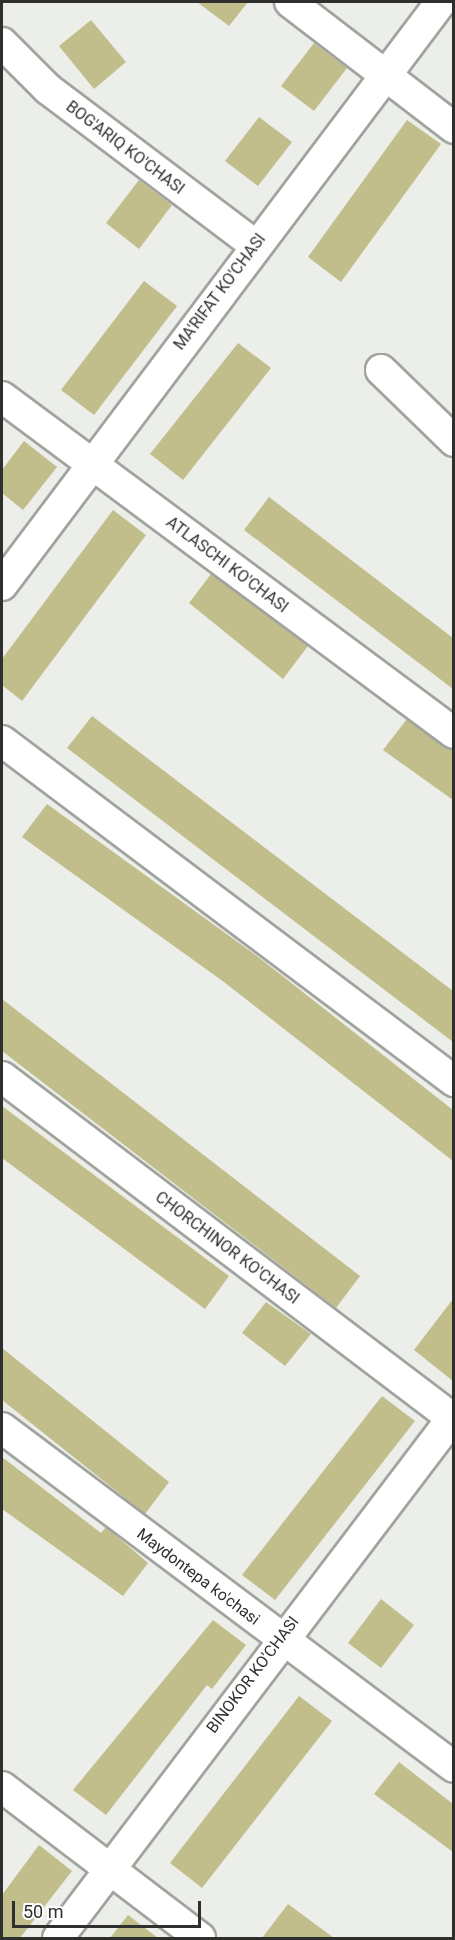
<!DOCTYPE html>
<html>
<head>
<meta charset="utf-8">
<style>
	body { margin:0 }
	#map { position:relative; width:455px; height:1940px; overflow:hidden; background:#ebeee9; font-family:Roboto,sans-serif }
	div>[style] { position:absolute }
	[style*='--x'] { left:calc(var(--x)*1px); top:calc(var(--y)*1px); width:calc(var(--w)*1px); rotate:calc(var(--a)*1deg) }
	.building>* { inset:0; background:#c2be8c }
	.roads { filter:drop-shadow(2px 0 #a0a39e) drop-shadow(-2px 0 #a0a39e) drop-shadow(0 2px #a0a39e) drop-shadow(0 -2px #a0a39e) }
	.minor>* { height:30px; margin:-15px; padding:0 15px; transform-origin:15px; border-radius:15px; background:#fff }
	span { translate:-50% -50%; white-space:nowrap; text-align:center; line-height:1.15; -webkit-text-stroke:4.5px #fff; paint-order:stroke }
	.street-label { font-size:16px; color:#2f302e }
	.frame { position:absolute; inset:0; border:3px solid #2f302e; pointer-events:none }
	.scale { position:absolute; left:12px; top:1901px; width:189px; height:27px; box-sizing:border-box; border:3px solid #2f302e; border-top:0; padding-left:8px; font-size:18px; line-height:21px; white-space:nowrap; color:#2f302e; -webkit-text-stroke:4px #fff; paint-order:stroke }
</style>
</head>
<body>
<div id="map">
	<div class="building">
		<i style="clip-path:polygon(197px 2px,248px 2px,229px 26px)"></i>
		<i style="clip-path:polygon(91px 20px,126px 62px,94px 89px,59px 46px)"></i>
		<i style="clip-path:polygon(314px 43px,347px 68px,314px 111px,281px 86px)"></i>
		<i style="clip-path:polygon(259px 117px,292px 142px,258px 186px,225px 161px)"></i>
		<i style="clip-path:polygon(407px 120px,441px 144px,341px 282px,308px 257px)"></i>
		<i style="clip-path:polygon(139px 180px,172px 205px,139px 249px,106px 223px)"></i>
		<i style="clip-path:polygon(144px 281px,177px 306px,94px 415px,61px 390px)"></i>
		<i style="clip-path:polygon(238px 343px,271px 368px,183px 480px,150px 454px)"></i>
		<i style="clip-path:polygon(24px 441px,57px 467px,23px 510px,2px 493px,2px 470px)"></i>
		<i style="clip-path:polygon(269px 497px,453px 638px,453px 689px,244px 530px)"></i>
		<i style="clip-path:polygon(113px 510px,146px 535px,22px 701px,2px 685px,2px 659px)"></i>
		<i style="clip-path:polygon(211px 574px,308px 646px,283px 679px,189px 603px)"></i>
		<i style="clip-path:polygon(92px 716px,453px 991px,453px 1042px,67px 748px)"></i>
		<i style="clip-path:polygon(407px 719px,453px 751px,453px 800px,383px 750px)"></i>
		<i style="clip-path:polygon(47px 804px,257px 956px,453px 1110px,453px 1161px,224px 982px,22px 837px)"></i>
		<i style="clip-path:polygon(2px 999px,360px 1276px,336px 1308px,2px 1051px)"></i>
		<i style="clip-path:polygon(2px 1106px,229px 1276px,205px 1309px,2px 1158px)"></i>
		<i style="clip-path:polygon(453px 1299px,453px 1381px,414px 1350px)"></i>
		<i style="clip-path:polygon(266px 1302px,311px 1334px,285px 1366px,242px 1333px)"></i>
		<i style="clip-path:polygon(2px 1348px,169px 1482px,145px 1514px,2px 1400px)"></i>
		<i style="clip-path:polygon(382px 1396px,415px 1421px,275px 1600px,242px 1575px)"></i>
		<i style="clip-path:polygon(2px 1457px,101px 1533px,106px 1527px,148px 1563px,123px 1596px,2px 1509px)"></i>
		<i style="clip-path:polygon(381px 1599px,414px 1625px,381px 1668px,348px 1643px)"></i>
		<i style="clip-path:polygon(213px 1620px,246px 1645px,212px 1689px,207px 1685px,106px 1815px,73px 1790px)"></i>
		<i style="clip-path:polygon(299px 1696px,332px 1721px,202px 1888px,170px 1863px)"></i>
		<i style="clip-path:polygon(399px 1762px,453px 1804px,453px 1852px,374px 1794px)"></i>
		<i style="clip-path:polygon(39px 1845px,72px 1871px,20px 1938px,2px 1938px,2px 1895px)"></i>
		<i style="clip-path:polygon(288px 1904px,334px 1938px,262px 1938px)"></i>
		<i style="clip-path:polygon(128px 1915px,158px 1938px,110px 1938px)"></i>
	</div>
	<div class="roads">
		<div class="minor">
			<i style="--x:290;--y:2;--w:207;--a:37.5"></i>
			<i style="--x:2;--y:43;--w:65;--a:45"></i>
			<i style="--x:48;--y:89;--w:259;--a:37"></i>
			<i style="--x:381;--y:370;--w:102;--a:44.2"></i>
			<i style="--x:2;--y:397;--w:563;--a:36.63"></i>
			<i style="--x:2;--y:585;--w:730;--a:-53.02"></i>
			<i style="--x:2;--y:741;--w:566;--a:36.95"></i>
			<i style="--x:2;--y:1077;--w:565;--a:37.15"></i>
			<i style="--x:2;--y:1428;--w:565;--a:36.87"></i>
			<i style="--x:2;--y:1787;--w:249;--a:37.3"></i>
			<i style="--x:58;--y:1938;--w:655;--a:-52.82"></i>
		</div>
	</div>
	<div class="street-label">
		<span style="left:125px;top:148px;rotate:37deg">BOG'ARIQ KO'CHASI</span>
		<span style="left:220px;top:292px;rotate:-53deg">MA'RIFAT KO'CHASI</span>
		<span style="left:227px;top:565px;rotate:37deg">ATLASCHI KO'CHASI</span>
		<span style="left:227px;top:1248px;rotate:37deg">CHORCHINOR KO'CHASI</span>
		<span style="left:198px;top:1577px;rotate:37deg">Maydontepa ko'chasi</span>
		<span style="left:253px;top:1675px;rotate:-53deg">BINOKOR KO'CHASI</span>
	</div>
	<div class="frame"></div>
	<div class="scale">50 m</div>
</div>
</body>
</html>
